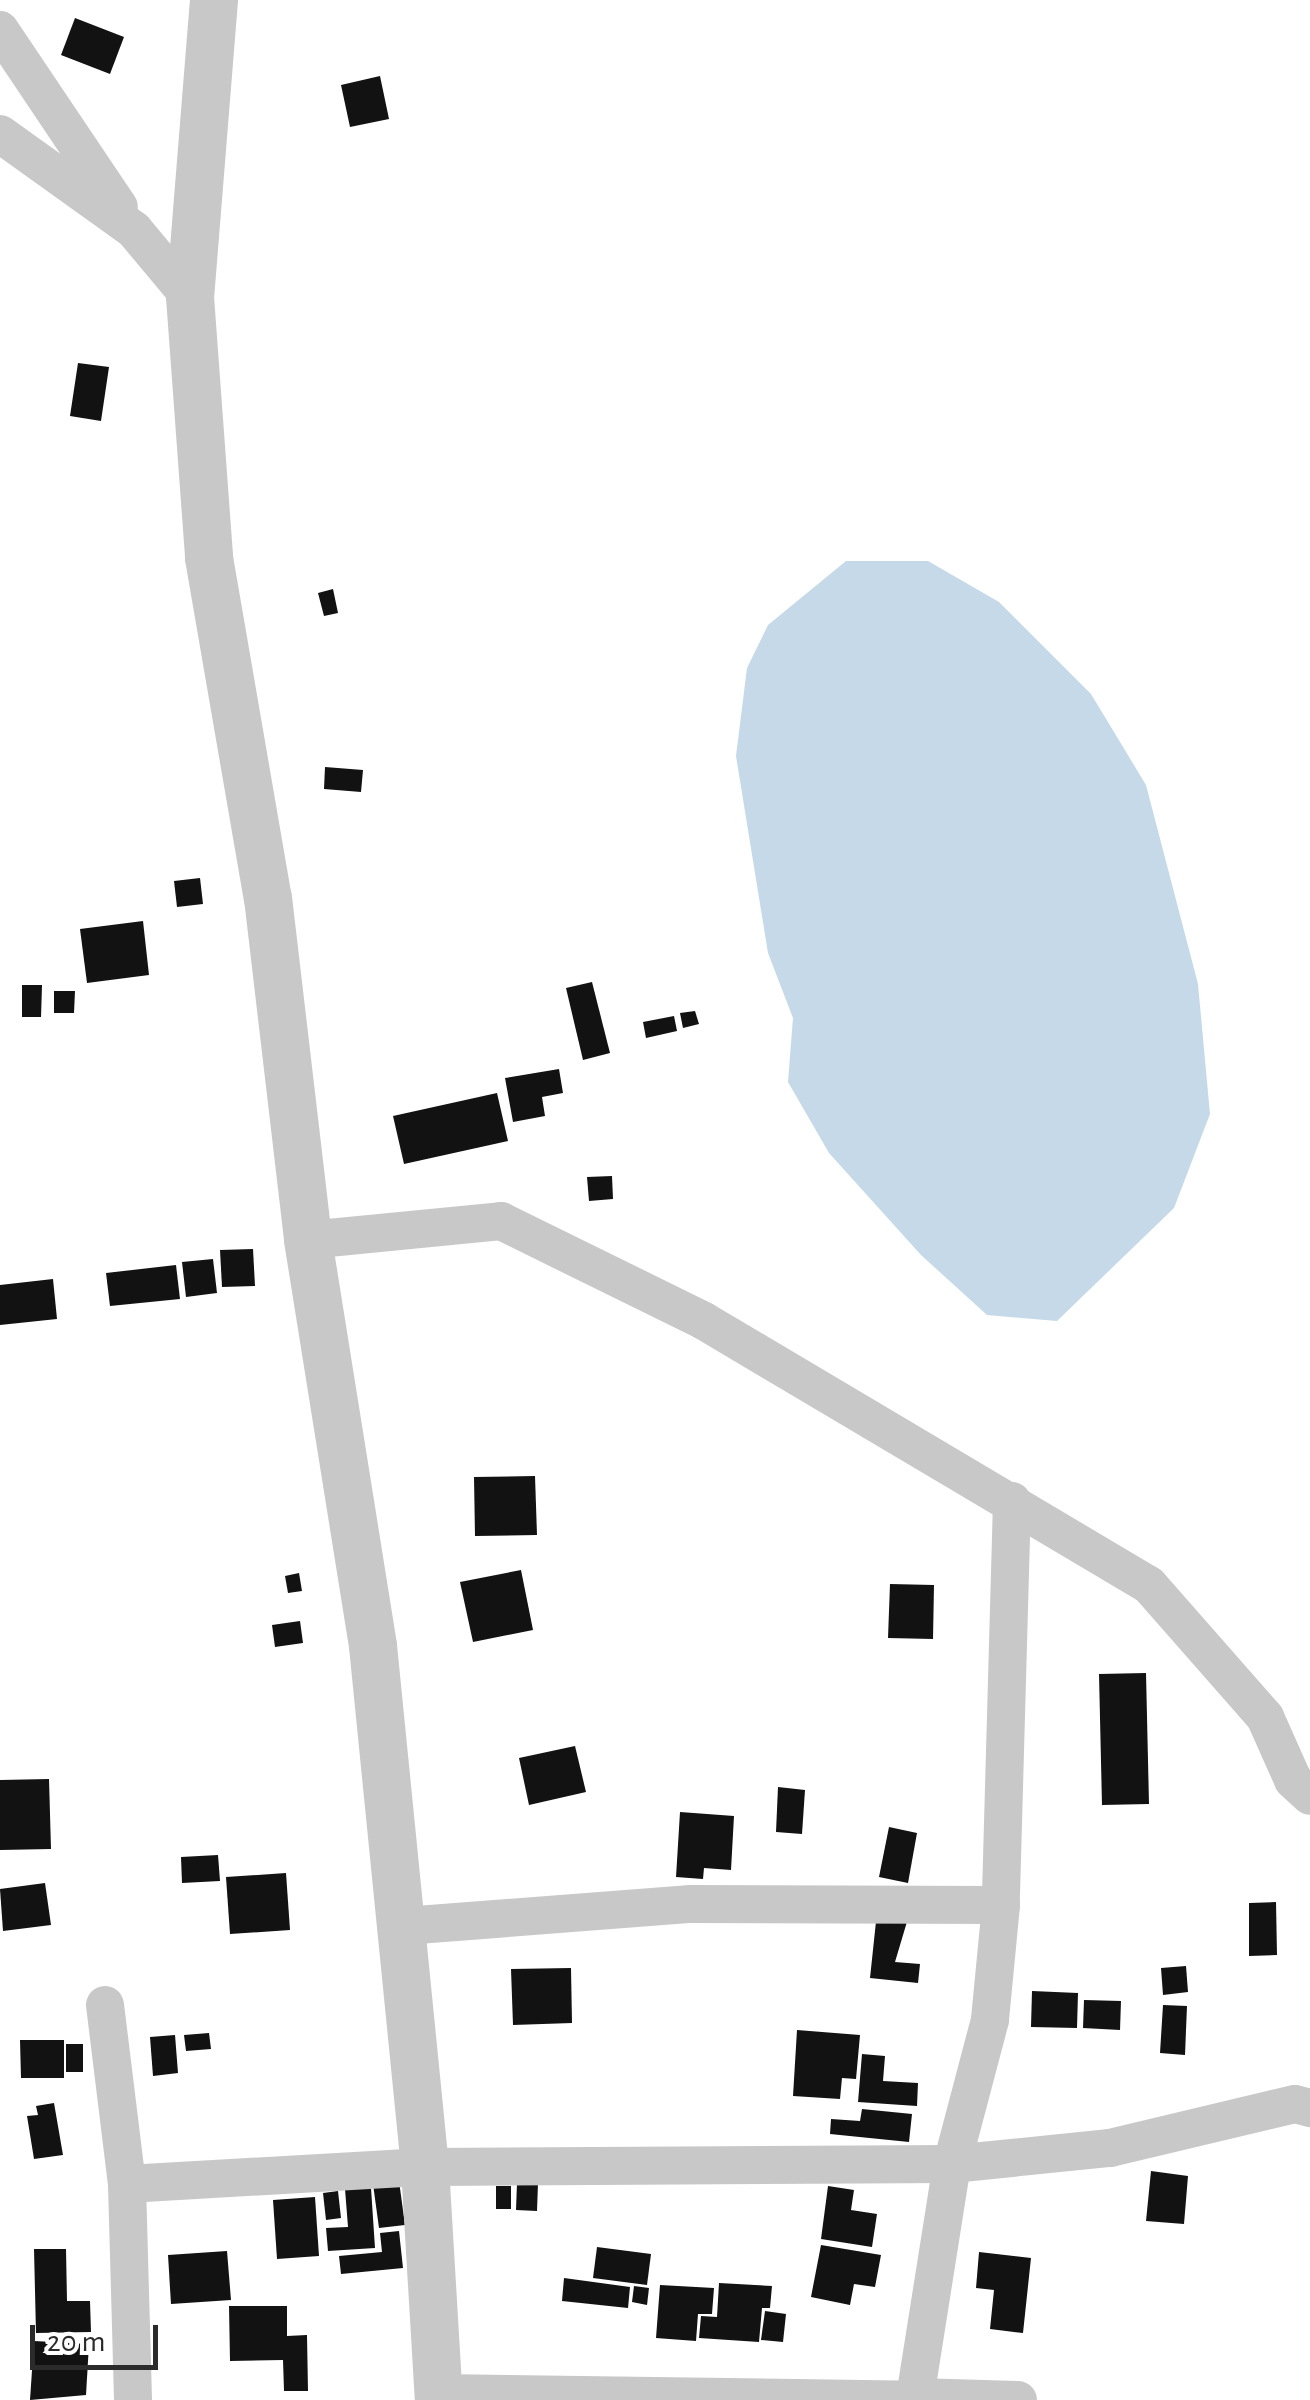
<!DOCTYPE html>
<html>
<head>
<meta charset="utf-8">
<style>
	body { margin:0 }
	#map { position:relative; width:1310px; height:2400px; overflow:hidden; background:#fff; font-family:"Alegreya Sans",sans-serif }
	div>[style] { position:absolute }
	[style*='--x'] { left:calc(var(--x)*1px); top:calc(var(--y)*1px); width:calc(var(--w)*1px); rotate:calc(var(--a)*1deg) }
	.water>* { inset:0; background:#c5d9e8 }
	.building>* { inset:0; background:#121212 }
	.minor>* { height:38px; margin:-19px; padding:0 19px; transform-origin:19px; border-radius:19px; background:#c8c8c8 }
	.tertiary>* { height:48px; margin:-24px; padding:0 24px; transform-origin:24px; border-radius:24px; background:#c8c8c8 }
	span { translate:-50% -50%; white-space:nowrap; text-align:center; line-height:1.15; -webkit-text-stroke:10px #fff; paint-order:stroke }
	.scale { position:absolute; left:30px; top:2325px; width:128px; height:45px; box-sizing:border-box; border:5px solid #2b2b2b; border-top:0; padding-left:12px; font-size:30px; line-height:35px; white-space:nowrap; color:#2b2b2b; -webkit-text-stroke:8px #fff; paint-order:stroke }
</style>
</head>
<body>
<div id="map">
	<div class="water">
		<i style="clip-path:polygon(846px 561px,928px 561px,999px 602px,1091px 694px,1146px 785px,1198px 984px,1210px 1114px,1174px 1208px,1057px 1321px,987px 1315px,921px 1255px,829px 1153px,788px 1082px,793px 1018px,768px 953px,736px 756px,747px 668px,768px 625px)"></i>
	</div>
	<div class="building">
		<i style="clip-path:polygon(75px 18px,124px 37px,110px 74px,61px 55px)"></i>
		<i style="clip-path:polygon(380px 76px,389px 119px,350px 127px,341px 85px)"></i>
		<i style="clip-path:polygon(78px 363px,109px 367px,101px 421px,70px 416px)"></i>
		<i style="clip-path:polygon(333px 589px,338px 613px,324px 616px,318px 593px)"></i>
		<i style="clip-path:polygon(325px 767px,363px 770px,361px 792px,324px 789px)"></i>
		<i style="clip-path:polygon(200px 878px,203px 904px,177px 907px,174px 881px)"></i>
		<i style="clip-path:polygon(143px 921px,149px 975px,87px 983px,80px 929px)"></i>
		<i style="clip-path:polygon(592px 982px,610px 1053px,583px 1060px,566px 988px)"></i>
		<i style="clip-path:polygon(22px 985px,42px 985px,41px 1017px,22px 1017px)"></i>
		<i style="clip-path:polygon(54px 991px,75px 991px,74px 1013px,54px 1013px)"></i>
		<i style="clip-path:polygon(695px 1011px,699px 1024px,683px 1028px,680px 1013px)"></i>
		<i style="clip-path:polygon(674px 1016px,677px 1031px,646px 1038px,643px 1022px)"></i>
		<i style="clip-path:polygon(559px 1069px,563px 1093px,542px 1097px,545px 1116px,513px 1122px,505px 1078px)"></i>
		<i style="clip-path:polygon(497px 1093px,508px 1141px,404px 1164px,393px 1116px)"></i>
		<i style="clip-path:polygon(612px 1176px,613px 1199px,589px 1201px,587px 1177px)"></i>
		<i style="clip-path:polygon(253px 1249px,255px 1286px,222px 1287px,220px 1250px)"></i>
		<i style="clip-path:polygon(213px 1259px,217px 1293px,186px 1297px,182px 1262px)"></i>
		<i style="clip-path:polygon(176px 1265px,180px 1299px,110px 1306px,106px 1273px)"></i>
		<i style="clip-path:polygon(53px 1279px,57px 1319px,0 1325px,0 1285px)"></i>
		<i style="clip-path:polygon(535px 1476px,537px 1535px,475px 1536px,474px 1477px)"></i>
		<i style="clip-path:polygon(521px 1570px,533px 1630px,473px 1642px,460px 1582px)"></i>
		<i style="clip-path:polygon(299px 1573px,302px 1591px,288px 1593px,285px 1576px)"></i>
		<i style="clip-path:polygon(890px 1584px,934px 1585px,933px 1639px,888px 1638px)"></i>
		<i style="clip-path:polygon(300px 1621px,303px 1643px,275px 1647px,272px 1625px)"></i>
		<i style="clip-path:polygon(1146px 1673px,1149px 1804px,1102px 1805px,1099px 1674px)"></i>
		<i style="clip-path:polygon(575px 1746px,586px 1792px,529px 1805px,519px 1758px)"></i>
		<i style="clip-path:polygon(49px 1779px,51px 1849px,0 1850px,0 1780px)"></i>
		<i style="clip-path:polygon(778px 1787px,805px 1790px,802px 1834px,776px 1832px)"></i>
		<i style="clip-path:polygon(680px 1812px,734px 1816px,731px 1870px,704px 1868px,703px 1879px,676px 1877px)"></i>
		<i style="clip-path:polygon(889px 1827px,917px 1833px,908px 1883px,879px 1877px)"></i>
		<i style="clip-path:polygon(218px 1855px,220px 1881px,182px 1883px,181px 1857px)"></i>
		<i style="clip-path:polygon(286px 1873px,290px 1930px,230px 1934px,226px 1877px)"></i>
		<i style="clip-path:polygon(45px 1883px,51px 1925px,3px 1931px,0 1889px)"></i>
		<i style="clip-path:polygon(1276px 1902px,1277px 1955px,1249px 1956px,1249px 1903px)"></i>
		<i style="clip-path:polygon(877px 1912px,909px 1915px,895px 1962px,920px 1964px,918px 1983px,870px 1978px)"></i>
		<i style="clip-path:polygon(1186px 1966px,1188px 1992px,1163px 1995px,1161px 1968px)"></i>
		<i style="clip-path:polygon(571px 1968px,572px 2023px,513px 2025px,511px 1969px)"></i>
		<i style="clip-path:polygon(1032px 1991px,1078px 1993px,1077px 2028px,1031px 2027px)"></i>
		<i style="clip-path:polygon(1084px 2000px,1121px 2001px,1120px 2030px,1083px 2028px)"></i>
		<i style="clip-path:polygon(1163px 2005px,1187px 2006px,1185px 2055px,1160px 2053px)"></i>
		<i style="clip-path:polygon(797px 2030px,860px 2035px,856px 2079px,842px 2078px,840px 2099px,793px 2096px)"></i>
		<i style="clip-path:polygon(209px 2033px,211px 2049px,186px 2051px,184px 2035px)"></i>
		<i style="clip-path:polygon(175px 2035px,178px 2073px,153px 2076px,150px 2037px)"></i>
		<i style="clip-path:polygon(20px 2040px,64px 2040px,64px 2078px,21px 2078px)"></i>
		<i style="clip-path:polygon(66px 2044px,83px 2044px,83px 2072px,66px 2072px)"></i>
		<i style="clip-path:polygon(862px 2054px,885px 2056px,883px 2081px,918px 2083px,917px 2106px,858px 2102px)"></i>
		<i style="clip-path:polygon(54px 2103px,63px 2155px,34px 2159px,27px 2116px,38px 2115px,36px 2106px)"></i>
		<i style="clip-path:polygon(862px 2109px,912px 2114px,909px 2142px,830px 2134px,831px 2119px,860px 2121px)"></i>
		<i style="clip-path:polygon(1151px 2171px,1188px 2176px,1184px 2224px,1146px 2221px)"></i>
		<i style="clip-path:polygon(399px 2181px,405px 2225px,379px 2228px,373px 2184px)"></i>
		<i style="clip-path:polygon(517px 2183px,538px 2183px,537px 2211px,516px 2210px)"></i>
		<i style="clip-path:polygon(496px 2186px,511px 2186px,511px 2209px,496px 2209px)"></i>
		<i style="clip-path:polygon(828px 2186px,854px 2190px,851px 2210px,877px 2214px,872px 2247px,821px 2239px)"></i>
		<i style="clip-path:polygon(371px 2188px,375px 2248px,328px 2251px,326px 2228px,348px 2227px,345px 2189px)"></i>
		<i style="clip-path:polygon(338px 2191px,341px 2218px,326px 2220px,323px 2193px)"></i>
		<i style="clip-path:polygon(315px 2197px,319px 2256px,277px 2259px,273px 2200px)"></i>
		<i style="clip-path:polygon(399px 2231px,403px 2268px,341px 2274px,339px 2256px,382px 2252px,380px 2233px)"></i>
		<i style="clip-path:polygon(821px 2245px,881px 2255px,875px 2287px,854px 2284px,850px 2305px,811px 2297px)"></i>
		<i style="clip-path:polygon(597px 2247px,651px 2254px,647px 2285px,593px 2278px)"></i>
		<i style="clip-path:polygon(34px 2249px,66px 2249px,67px 2301px,90px 2301px,91px 2332px,36px 2333px)"></i>
		<i style="clip-path:polygon(227px 2251px,231px 2300px,171px 2304px,168px 2255px)"></i>
		<i style="clip-path:polygon(979px 2252px,1031px 2258px,1023px 2333px,990px 2329px,994px 2290px,976px 2288px)"></i>
		<i style="clip-path:polygon(564px 2278px,630px 2287px,628px 2308px,562px 2301px)"></i>
		<i style="clip-path:polygon(719px 2283px,772px 2286px,770px 2308px,762px 2308px,759px 2342px,699px 2338px,701px 2316px,717px 2317px)"></i>
		<i style="clip-path:polygon(660px 2285px,714px 2288px,712px 2314px,698px 2314px,696px 2341px,656px 2338px)"></i>
		<i style="clip-path:polygon(634px 2286px,649px 2288px,647px 2305px,632px 2302px)"></i>
		<i style="clip-path:polygon(229px 2306px,287px 2306px,287px 2336px,307px 2335px,308px 2391px,284px 2391px,283px 2360px,230px 2361px)"></i>
		<i style="clip-path:polygon(765px 2311px,786px 2314px,783px 2342px,761px 2340px)"></i>
		<i style="clip-path:polygon(34px 2341px,89px 2344px,86px 2395px,30px 2400px)"></i>
	</div>
	<div class="minor">
		<i style="--x:0;--y:30;--w:213;--a:56.1"></i>
		<i style="--x:0;--y:134;--w:165;--a:35.6"></i>
		<i style="--x:134;--y:230;--w:87;--a:50.1"></i>
		<i style="--x:308;--y:1240;--w:194;--a:-5.6"></i>
		<i style="--x:501;--y:1221;--w:226;--a:26.2"></i>
		<i style="--x:704;--y:1321;--w:517;--a:30.68"></i>
		<i style="--x:1149;--y:1585;--w:176;--a:48.7"></i>
		<i style="--x:1265;--y:1717;--w:69;--a:66"></i>
		<i style="--x:1293;--y:1780;--w:23;--a:43"></i>
		<i style="--x:1012;--y:1501;--w:404;--a:91.6"></i>
		<i style="--x:1001;--y:1905;--w:116;--a:95.5"></i>
		<i style="--x:990;--y:2020;--w:149;--a:104.8"></i>
		<i style="--x:952;--y:2164;--w:159;--a:-5.8"></i>
		<i style="--x:1110;--y:2148;--w:190;--a:-13.4"></i>
		<i style="--x:1295;--y:2104;--w:16;--a:15"></i>
		<i style="--x:404;--y:1926;--w:288;--a:-4.4"></i>
		<i style="--x:691;--y:1904;--w:310;--a:0.2"></i>
		<i style="--x:105;--y:2005;--w:180;--a:83"></i>
		<i style="--x:127;--y:2184;--w:216;--a:88.4"></i>
		<i style="--x:127;--y:2184;--w:298;--a:-3.3"></i>
		<i style="--x:425;--y:2167;--w:527;--a:-0.33"></i>
		<i style="--x:952;--y:2164;--w:236;--a:99"></i>
		<i style="--x:915;--y:2397;--w:103;--a:1.7"></i>
		<i style="--x:439;--y:2393;--w:475;--a:0.8"></i>
	</div>
	<div class="tertiary">
		<i style="--x:214;--y:0;--w:298;--a:94.6"></i>
		<i style="--x:190;--y:297;--w:262;--a:85.8"></i>
		<i style="--x:209;--y:558;--w:345;--a:80.2"></i>
		<i style="--x:268;--y:898;--w:344;--a:83.3"></i>
		<i style="--x:308;--y:1240;--w:411;--a:80.9"></i>
		<i style="--x:373;--y:1646;--w:524;--a:84.3"></i>
		<i style="--x:425;--y:2167;--w:233;--a:86.6"></i>
	</div>
	<div class="scale">20 m</div>
</div>
</body>
</html>
